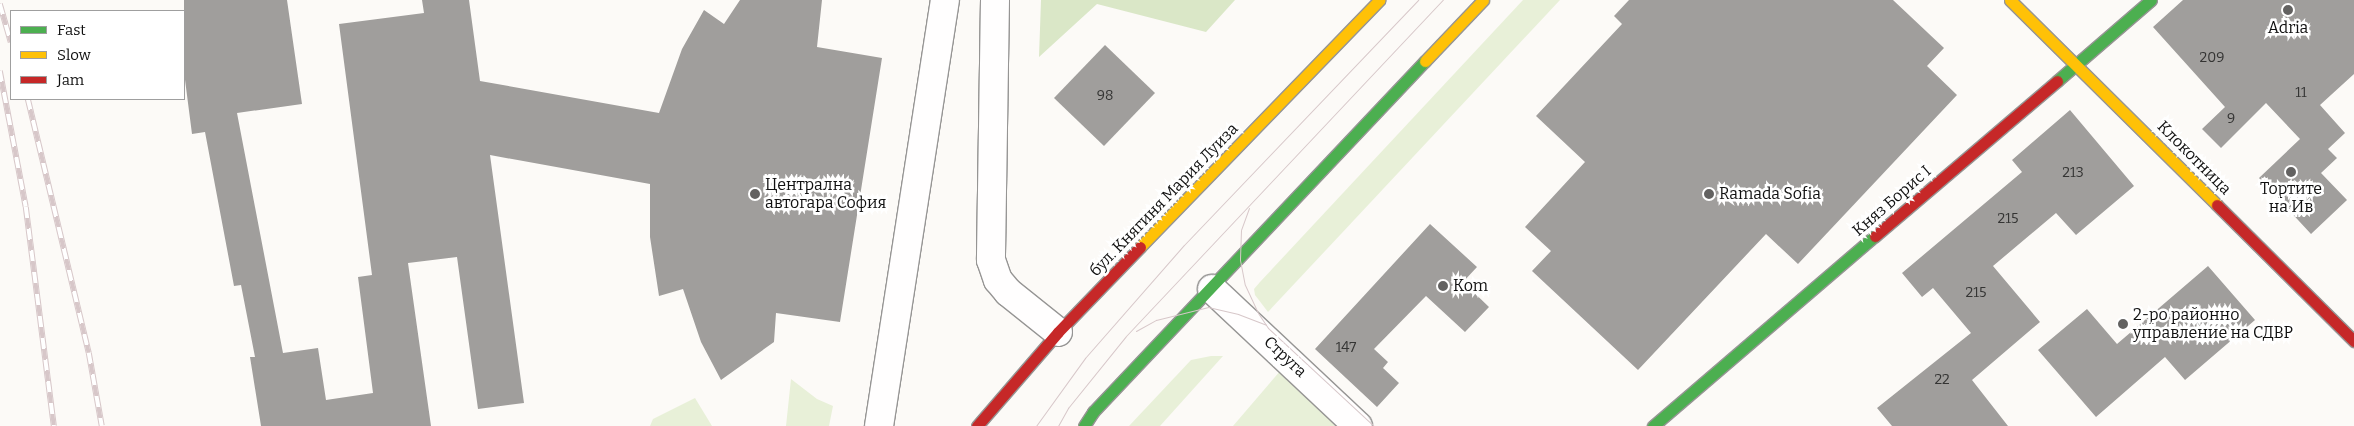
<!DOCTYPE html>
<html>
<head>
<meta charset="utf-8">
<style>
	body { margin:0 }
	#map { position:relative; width:2354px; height:426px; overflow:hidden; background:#fcfaf7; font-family:Bitter,serif }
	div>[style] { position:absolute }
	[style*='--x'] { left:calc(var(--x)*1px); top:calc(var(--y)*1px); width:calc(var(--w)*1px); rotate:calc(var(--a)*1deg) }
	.green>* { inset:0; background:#e8f0d8 }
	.forest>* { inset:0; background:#dae7c7 }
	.building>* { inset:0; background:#a09e9c }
	.roads { filter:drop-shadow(1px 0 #969594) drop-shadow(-1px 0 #969594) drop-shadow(0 1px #969594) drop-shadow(0 -1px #969594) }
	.street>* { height:28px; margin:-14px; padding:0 14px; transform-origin:14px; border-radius:14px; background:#fffefe }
	.fast>* { height:11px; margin:-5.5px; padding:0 5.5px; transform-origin:5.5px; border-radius:5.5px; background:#4caf50 }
	.slow>* { height:11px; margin:-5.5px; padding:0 5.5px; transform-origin:5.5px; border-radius:5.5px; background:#ffc107 }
	.jam>* { height:11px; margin:-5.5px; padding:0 5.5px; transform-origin:5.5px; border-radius:5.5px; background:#c62828 }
	.tram>* { height:1px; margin:-0.5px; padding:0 0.5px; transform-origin:0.5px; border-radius:0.5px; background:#d7c7c9 }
	.rail>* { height:5.5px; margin-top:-2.75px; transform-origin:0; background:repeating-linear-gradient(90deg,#fff 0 11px,#d7c7c9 0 22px); box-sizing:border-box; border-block:1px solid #d7c7c9 }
	.dots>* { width:14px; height:14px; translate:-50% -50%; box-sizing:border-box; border:2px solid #fff; border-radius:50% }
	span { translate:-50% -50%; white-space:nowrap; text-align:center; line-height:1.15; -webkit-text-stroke:5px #fff; paint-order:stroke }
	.number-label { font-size:14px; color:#343433 }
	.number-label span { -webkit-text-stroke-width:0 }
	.poi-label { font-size:16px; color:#101010 }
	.left { translate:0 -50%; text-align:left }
	.street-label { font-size:16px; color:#101010 }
	.legend { position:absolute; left:10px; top:10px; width:175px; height:90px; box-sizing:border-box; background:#fff; border:1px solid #9f9f9f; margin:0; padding:6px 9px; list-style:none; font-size:15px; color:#101010 }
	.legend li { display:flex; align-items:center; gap:10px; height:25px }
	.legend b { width:25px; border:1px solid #9f9f9f }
</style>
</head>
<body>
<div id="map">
	<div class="green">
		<i style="clip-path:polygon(1523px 0,1560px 0,1268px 312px,1255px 295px,1254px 289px,1260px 282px)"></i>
		<i style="clip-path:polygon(1211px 356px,1223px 356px,1160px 426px,1129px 426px,1191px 360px)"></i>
		<i style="clip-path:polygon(1281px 370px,1341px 426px,1233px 426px)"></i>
		<i style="clip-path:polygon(791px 379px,817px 399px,833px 406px,829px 426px,786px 426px)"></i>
		<i style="clip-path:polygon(695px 398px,712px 426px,650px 426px,653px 419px)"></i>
	</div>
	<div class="forest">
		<i style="clip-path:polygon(1041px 0,1235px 0,1206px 32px,1097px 4px,1039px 57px)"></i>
	</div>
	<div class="building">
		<i style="clip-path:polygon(184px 0,287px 0,302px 104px,237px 113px,283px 353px,318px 348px,326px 400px,373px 393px,358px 277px,372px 275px,339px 24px,424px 13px,422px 0,469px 0,480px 81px,659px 113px,682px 49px,704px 10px,724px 24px,740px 0,822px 0,817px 47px,882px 58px,840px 322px,776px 313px,774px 342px,721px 380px,701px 342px,683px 289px,659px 296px,650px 237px,650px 184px,490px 155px,524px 403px,478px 409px,457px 257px,408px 263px,431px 426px,261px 426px,250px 357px,255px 357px,241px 285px,234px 286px,205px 132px,192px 134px,184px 72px)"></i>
		<i style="clip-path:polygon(1629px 0,1893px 0,1944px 48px,1927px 66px,1957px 95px,1798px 264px,1766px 234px,1638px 370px,1532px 271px,1551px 251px,1525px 227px,1585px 162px,1536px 116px,1622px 24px,1614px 16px)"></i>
		<i style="clip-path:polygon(2183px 0,2354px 0,2354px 74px,2320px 105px,2345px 133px,2328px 149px,2337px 158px,2321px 173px,2347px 200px,2311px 234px,2259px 178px,2300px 139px,2266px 103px,2221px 148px,2202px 129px,2225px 107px,2153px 27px)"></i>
		<i style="clip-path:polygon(1105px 45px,1155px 93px,1104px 146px,1054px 98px)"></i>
		<i style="clip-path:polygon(2070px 110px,2134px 186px,2076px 235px,2056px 213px,1993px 266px,2040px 322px,1972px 380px,2008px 426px,1892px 426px,1877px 408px,1971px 333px,1933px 288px,1922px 297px,1902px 273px,2022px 172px,2012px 160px)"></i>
		<i style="clip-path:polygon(1430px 224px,1477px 267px,1463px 282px,1489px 307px,1465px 332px,1426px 296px,1374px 349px,1388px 362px,1383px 368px,1399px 383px,1377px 407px,1315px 349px)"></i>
		<i style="clip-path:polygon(2208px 266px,2255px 320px,2185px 380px,2165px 357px,2096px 417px,2038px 350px,2087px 309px,2117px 344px)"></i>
	</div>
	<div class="roads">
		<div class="street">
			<i style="--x:995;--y:0;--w:260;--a:90.9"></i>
			<i style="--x:991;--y:260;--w:21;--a:71"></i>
			<i style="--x:998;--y:280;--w:16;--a:50"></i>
			<i style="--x:1008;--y:292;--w:64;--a:38.7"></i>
			<i style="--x:1212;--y:289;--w:200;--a:43.2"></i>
			<i style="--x:879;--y:426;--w:431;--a:-81.2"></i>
		</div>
		<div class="fast">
			<i style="--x:2057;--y:81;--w:124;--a:-40.8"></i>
			<i style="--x:1084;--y:426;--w:17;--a:-57"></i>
			<i style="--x:1093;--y:412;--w:483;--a:-46.6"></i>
			<i style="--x:1653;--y:426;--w:292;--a:-40.6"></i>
		</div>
		<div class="slow">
			<i style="--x:2010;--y:0;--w:291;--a:44.7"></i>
			<i style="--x:1425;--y:61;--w:84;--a:-46.4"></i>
			<i style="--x:1140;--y:247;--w:344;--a:-45.9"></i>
		</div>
		<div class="jam">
			<i style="--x:2217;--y:205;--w:193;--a:44.8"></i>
			<i style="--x:1875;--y:236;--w:239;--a:-40.4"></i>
			<i style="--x:977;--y:426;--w:124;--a:-49.2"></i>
			<i style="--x:1058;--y:332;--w:118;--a:-46"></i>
		</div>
	</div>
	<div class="tram">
		<i style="--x:1249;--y:208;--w:23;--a:110"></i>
		<i style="--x:1241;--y:230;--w:30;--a:92"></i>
		<i style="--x:1240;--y:260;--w:25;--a:79"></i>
		<i style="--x:1245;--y:285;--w:31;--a:65"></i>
		<i style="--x:1258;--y:313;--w:18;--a:56"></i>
		<i style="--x:1268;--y:328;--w:144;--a:42.8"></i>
		<i style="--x:1136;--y:331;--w:23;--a:-29"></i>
		<i style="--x:1156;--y:320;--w:54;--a:-14"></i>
		<i style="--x:1208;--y:307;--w:31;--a:13"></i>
		<i style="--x:1238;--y:314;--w:30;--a:21"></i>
		<i style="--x:1036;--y:426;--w:84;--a:-54.2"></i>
		<i style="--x:1085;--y:358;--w:150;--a:-48.8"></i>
		<i style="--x:1184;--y:245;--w:339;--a:-46.3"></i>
		<i style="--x:1058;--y:426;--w:21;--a:-61"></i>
		<i style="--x:1068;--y:408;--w:92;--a:-51.1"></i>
		<i style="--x:1126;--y:336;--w:462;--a:-46.7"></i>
	</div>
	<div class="rail">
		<i style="--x:0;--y:4;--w:40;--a:74"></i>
		<i style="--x:0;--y:71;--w:138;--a:79.2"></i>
		<i style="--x:26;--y:207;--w:221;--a:82.7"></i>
		<i style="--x:28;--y:99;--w:261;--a:76.5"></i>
		<i style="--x:89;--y:353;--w:74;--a:79.9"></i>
	</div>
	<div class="dots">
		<i style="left:2288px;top:10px;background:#636261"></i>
		<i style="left:2291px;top:172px;background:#636261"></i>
		<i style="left:755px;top:194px;background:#636261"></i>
		<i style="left:1709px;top:194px;background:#636261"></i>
		<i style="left:1443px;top:286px;background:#636261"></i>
		<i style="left:2123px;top:324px;background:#636261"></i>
	</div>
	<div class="number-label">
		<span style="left:2212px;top:58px">209</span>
		<span style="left:2301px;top:93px">11</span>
		<span style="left:1105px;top:96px">98</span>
		<span style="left:2231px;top:119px">9</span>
		<span style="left:2073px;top:173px">213</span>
		<span style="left:2008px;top:219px">215</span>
		<span style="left:1976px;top:293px">215</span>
		<span style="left:1346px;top:348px">147</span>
		<span style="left:1942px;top:380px">22</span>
	</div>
	<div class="poi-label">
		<span style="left:2288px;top:28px">Adria</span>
		<span class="left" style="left:765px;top:194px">Централна<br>автогара София</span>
		<span style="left:2291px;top:198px">Тортите<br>на Ив</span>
		<span class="left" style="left:1719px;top:194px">Ramada Sofia</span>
		<span class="left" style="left:1453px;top:286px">Kom</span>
		<span class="left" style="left:2133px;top:324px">2-ро районно<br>управление на СДВР</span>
	</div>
	<div class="street-label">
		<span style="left:2194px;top:158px;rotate:45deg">Клокотница</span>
		<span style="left:1164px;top:200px;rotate:-46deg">бул. Княгиня Мария Луиза</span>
		<span style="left:1892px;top:201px;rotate:-41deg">Княз Борис I</span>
		<span style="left:1285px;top:357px;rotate:43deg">Струга</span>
	</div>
	<ul class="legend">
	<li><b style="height:6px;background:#4caf50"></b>Fast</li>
	<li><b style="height:6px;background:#ffc107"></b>Slow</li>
	<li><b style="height:6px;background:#c62828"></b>Jam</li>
	</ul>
</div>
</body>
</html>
